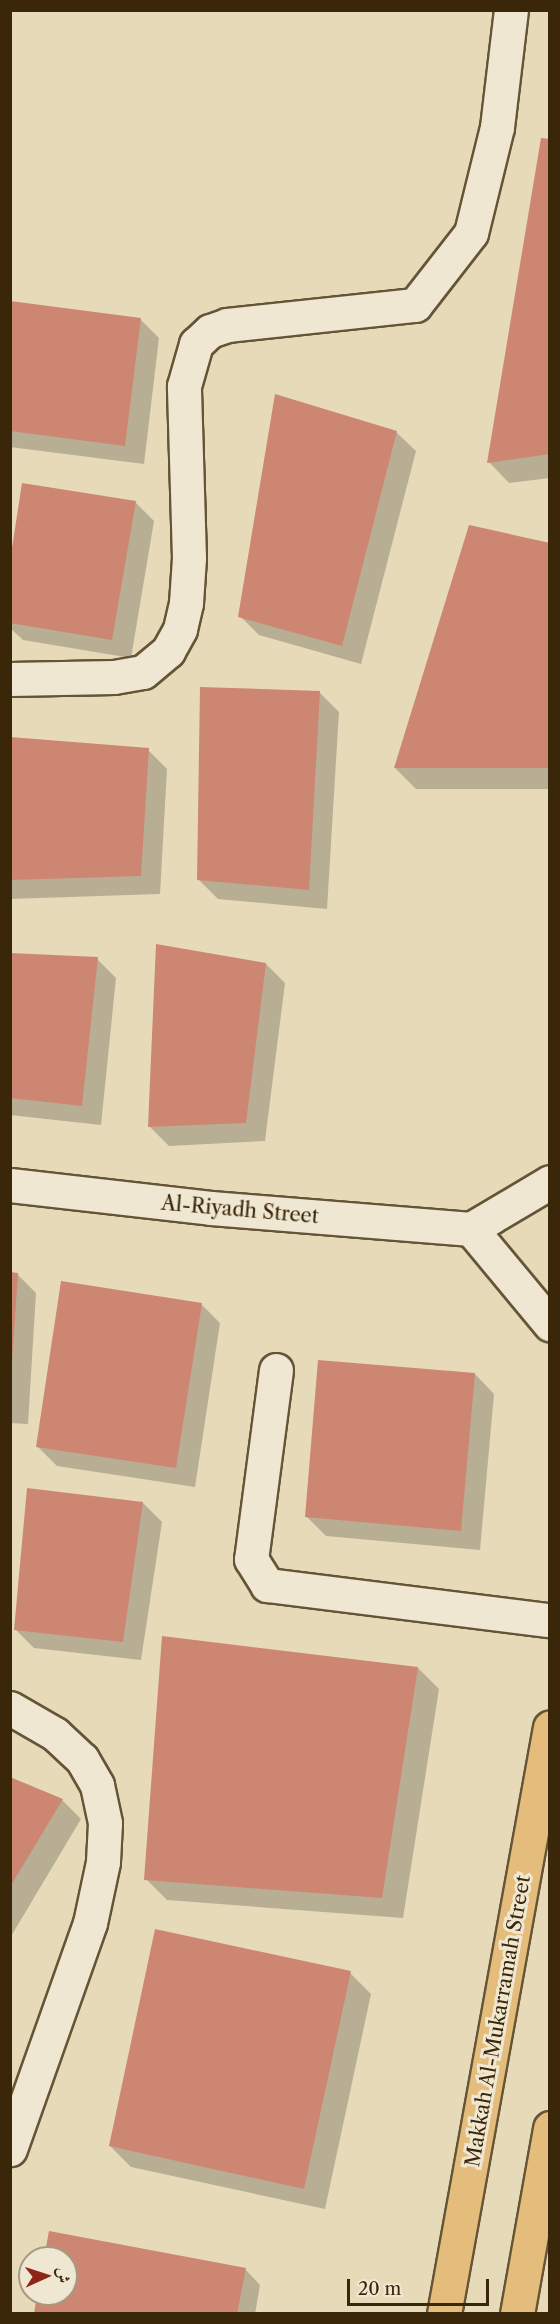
<!DOCTYPE html>
<html>
<head>
<meta charset="utf-8">
<style>
	body { margin:0 }
	#map { position:relative; width:560px; height:2324px; overflow:hidden; background:#e7dab9; font-family:"Libre Caslon Text",Amiri,serif }
	div>[style] { position:absolute }
	[style*='--x'] { left:calc(var(--x)*1px); top:calc(var(--y)*1px); width:calc(var(--w)*1px); rotate:calc(var(--a)*1deg) }
	.shadow>* { inset:0; background:#0003 }
	.building>* { inset:0; background:#cd8672 }
	.roads { filter:drop-shadow(2px 0 #655436) drop-shadow(-2px 0 #655436) drop-shadow(0 2px #655436) drop-shadow(0 -2px #655436) }
	.minor>* { height:33px; margin:-16.5px; padding:0 16.5px; transform-origin:16.5px; border-radius:16.5px; background:#efe7d2 }
	.major>* { height:33px; margin:-16.5px; padding:0 16.5px; transform-origin:16.5px; border-radius:16.5px; background:#e4bd7c }
	span { translate:-50% -50%; white-space:nowrap; text-align:center; line-height:1.15; -webkit-text-stroke:6px #efe7d2; paint-order:stroke }
	.street-label { font-size:20px; color:#3a270a }
	.frame { position:absolute; inset:0; border:12px solid #3a270a; pointer-events:none }
	.north { position:absolute; left:18px; top:2246px; width:60px; height:60px; box-sizing:border-box; background:#efe7d2; border:2px solid #a79a82; border-radius:50%; rotate:87deg; font-size:16px; font-weight:700; line-height:24px; text-align:center; color:#3a270a }
	.north::after { content:''; display:block; margin:auto; width:21px; height:27px; background:#8f2418; clip-path:polygon(50% 0,100% 100%,50% 72%,0 100%) }
	.scale { position:absolute; left:347px; top:2279px; width:142px; height:27px; box-sizing:border-box; border:3px solid #3a270a; border-top:0; padding-left:8px; font-size:18px; line-height:21px; white-space:nowrap; color:#3a270a; -webkit-text-stroke:4px #efe7d2; paint-order:stroke }
</style>
</head>
<body>
<div id="map">
	<div class="shadow">
		<i style="clip-path:polygon(550px 140px,550px 478px,509px 483px,489px 462px)"></i>
		<i style="clip-path:polygon(10px 303px,140px 319px,159px 338px,144px 464px,10px 447px)"></i>
		<i style="clip-path:polygon(396px 432px,416px 451px,361px 664px,259px 635px,240px 616px)"></i>
		<i style="clip-path:polygon(135px 502px,154px 521px,131px 658px,23px 640px,10px 628px,10px 572px)"></i>
		<i style="clip-path:polygon(550px 545px,550px 789px,416px 789px,395px 768px)"></i>
		<i style="clip-path:polygon(320px 693px,339px 712px,327px 909px,218px 899px,199px 880px)"></i>
		<i style="clip-path:polygon(10px 739px,148px 750px,167px 769px,160px 894px,10px 899px)"></i>
		<i style="clip-path:polygon(10px 954px,97px 959px,116px 978px,101px 1125px,10px 1115px)"></i>
		<i style="clip-path:polygon(266px 964px,285px 983px,265px 1141px,169px 1146px,150px 1127px)"></i>
		<i style="clip-path:polygon(10px 1274px,17px 1274px,36px 1293px,28px 1424px,10px 1423px)"></i>
		<i style="clip-path:polygon(201px 1304px,220px 1323px,195px 1487px,57px 1466px,38px 1447px)"></i>
		<i style="clip-path:polygon(475px 1374px,494px 1394px,480px 1550px,326px 1536px,307px 1517px)"></i>
		<i style="clip-path:polygon(143px 1503px,162px 1522px,141px 1660px,34px 1648px,15px 1629px)"></i>
		<i style="clip-path:polygon(418px 1668px,439px 1689px,403px 1918px,167px 1900px,146px 1879px)"></i>
		<i style="clip-path:polygon(10px 1779px,62px 1800px,81px 1819px,10px 1938px)"></i>
		<i style="clip-path:polygon(350px 1973px,371px 1994px,325px 2209px,131px 2167px,110px 2146px)"></i>
		<i style="clip-path:polygon(50px 2233px,245px 2269px,260px 2285px,255px 2314px,35px 2314px,39px 2294px,66px 2294px,66px 2258px,45px 2258px)"></i>
	</div>
	<div class="building">
		<i style="clip-path:polygon(541px 138px,550px 139px,550px 454px,487px 463px)"></i>
		<i style="clip-path:polygon(10px 301px,141px 318px,125px 446px,10px 431px)"></i>
		<i style="clip-path:polygon(275px 394px,397px 431px,342px 646px,238px 617px)"></i>
		<i style="clip-path:polygon(22px 483px,136px 501px,112px 640px,10px 623px,10px 561px)"></i>
		<i style="clip-path:polygon(469px 525px,550px 543px,550px 768px,394px 768px)"></i>
		<i style="clip-path:polygon(200px 687px,320px 691px,309px 890px,197px 880px)"></i>
		<i style="clip-path:polygon(10px 737px,149px 748px,141px 876px,10px 880px)"></i>
		<i style="clip-path:polygon(156px 944px,266px 963px,246px 1123px,148px 1127px)"></i>
		<i style="clip-path:polygon(10px 953px,98px 957px,82px 1106px,10px 1098px)"></i>
		<i style="clip-path:polygon(10px 1272px,18px 1273px,12px 1363px,10px 1363px)"></i>
		<i style="clip-path:polygon(61px 1281px,202px 1303px,176px 1468px,36px 1447px)"></i>
		<i style="clip-path:polygon(318px 1360px,475px 1373px,461px 1531px,305px 1517px)"></i>
		<i style="clip-path:polygon(27px 1488px,143px 1502px,123px 1642px,14px 1630px)"></i>
		<i style="clip-path:polygon(162px 1636px,418px 1667px,382px 1898px,144px 1880px)"></i>
		<i style="clip-path:polygon(10px 1777px,63px 1799px,10px 1887px)"></i>
		<i style="clip-path:polygon(155px 1929px,351px 1971px,304px 2189px,109px 2146px)"></i>
		<i style="clip-path:polygon(49px 2231px,246px 2268px,237px 2314px,34px 2314px,37px 2294px,66px 2294px,66px 2258px,44px 2258px)"></i>
	</div>
	<div class="roads">
		<div class="minor">
			<i style="--x:10;--y:679;--w:104;--a:-1.1"></i>
			<i style="--x:114;--y:677;--w:29;--a:-10"></i>
			<i style="--x:143;--y:672;--w:33;--a:-40"></i>
			<i style="--x:168;--y:651;--w:25;--a:-61"></i>
			<i style="--x:180;--y:629;--w:27;--a:-77"></i>
			<i style="--x:186;--y:603;--w:45;--a:-86.2"></i>
			<i style="--x:189;--y:558;--w:172;--a:-91.7"></i>
			<i style="--x:184;--y:386;--w:44;--a:-74.1"></i>
			<i style="--x:196;--y:344;--w:19;--a:-43"></i>
			<i style="--x:210;--y:331;--w:18;--a:-19"></i>
			<i style="--x:227;--y:325;--w:189;--a:-6.1"></i>
			<i style="--x:415;--y:305;--w:91;--a:-52.1"></i>
			<i style="--x:471;--y:233;--w:109;--a:-76.2"></i>
			<i style="--x:497;--y:127;--w:118;--a:-83.2"></i>
			<i style="--x:10;--y:1185;--w:202;--a:6.5"></i>
			<i style="--x:211;--y:1208;--w:261;--a:4.6"></i>
			<i style="--x:471;--y:1229;--w:92;--a:-30.7"></i>
			<i style="--x:471;--y:1229;--w:124;--a:50.3"></i>
			<i style="--x:276;--y:1370;--w:191;--a:97.5"></i>
			<i style="--x:251;--y:1559;--w:31;--a:58"></i>
			<i style="--x:267;--y:1585;--w:285;--a:7.1"></i>
			<i style="--x:10;--y:1708;--w:52;--a:30"></i>
			<i style="--x:55;--y:1734;--w:37;--a:43"></i>
			<i style="--x:82;--y:1759;--w:30;--a:60"></i>
			<i style="--x:97;--y:1785;--w:39;--a:78"></i>
			<i style="--x:105;--y:1823;--w:39;--a:93"></i>
			<i style="--x:103;--y:1862;--w:62;--a:102"></i>
			<i style="--x:90;--y:1923;--w:240;--a:109.5"></i>
		</div>
		<div class="major">
			<i style="--x:444;--y:2314;--w:596;--a:-79.76"></i>
			<i style="--x:517;--y:2314;--w:189;--a:-79.9"></i>
		</div>
	</div>
	<div class="street-label">
		<span style="left:240px;top:1210px;rotate:5deg">Al-Riyadh Street</span>
		<span style="left:498px;top:2021px;rotate:-80deg">Makkah Al-Mukarramah Street</span>
	</div>
	<div class="frame"></div>
	<div class="north">ش</div>
	<div class="scale">20 m</div>
</div>
</body>
</html>
